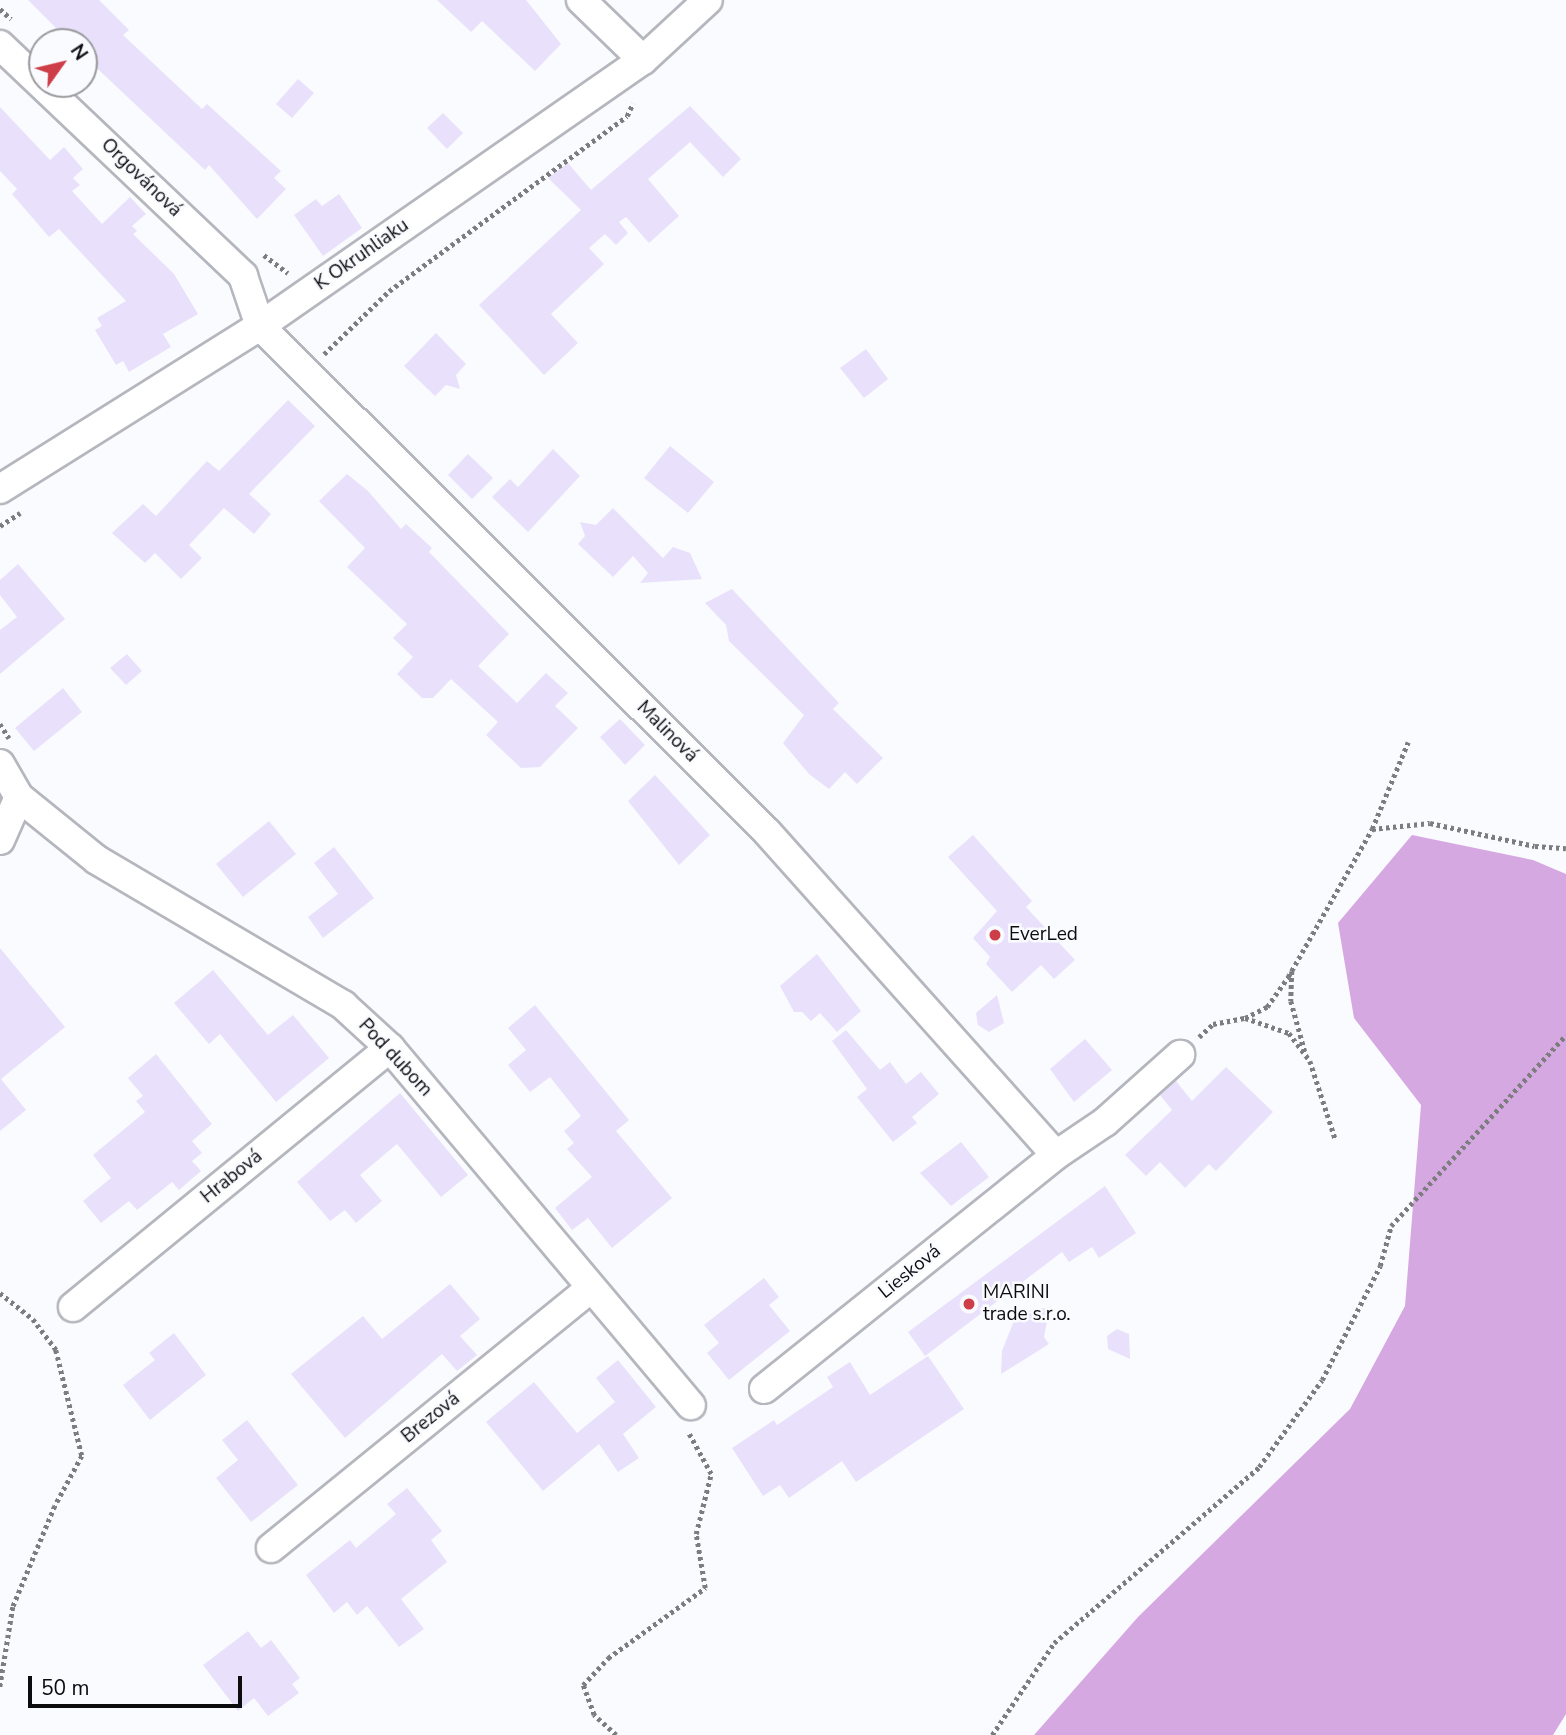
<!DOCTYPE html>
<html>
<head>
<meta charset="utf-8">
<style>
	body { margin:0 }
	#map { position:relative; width:1566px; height:1735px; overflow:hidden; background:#fafbfe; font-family:"Nunito Sans",sans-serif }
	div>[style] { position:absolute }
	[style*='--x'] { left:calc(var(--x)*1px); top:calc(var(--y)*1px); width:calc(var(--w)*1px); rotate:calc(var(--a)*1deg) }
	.forest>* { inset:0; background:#d6a8e1 }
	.building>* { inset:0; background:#e9e1fc }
	.path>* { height:4.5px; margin-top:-2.25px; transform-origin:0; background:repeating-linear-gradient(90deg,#7d7d80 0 3.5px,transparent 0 7px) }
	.roads { filter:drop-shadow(2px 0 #b5b6be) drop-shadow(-2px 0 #b5b6be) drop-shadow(0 2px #b5b6be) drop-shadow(0 -2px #b5b6be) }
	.street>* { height:28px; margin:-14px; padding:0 14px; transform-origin:14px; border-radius:14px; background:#fff }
	.dots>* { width:19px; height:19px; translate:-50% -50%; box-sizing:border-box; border:4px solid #fafbfe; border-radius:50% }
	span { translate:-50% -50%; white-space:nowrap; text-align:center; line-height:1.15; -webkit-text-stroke:5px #fafbfe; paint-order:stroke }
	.street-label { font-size:19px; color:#0c0c0f }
	.poi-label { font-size:19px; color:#0c0c0f }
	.left { translate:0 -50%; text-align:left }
	.north { position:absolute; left:28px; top:28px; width:70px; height:70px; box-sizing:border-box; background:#fafbfe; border:2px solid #9b9b9e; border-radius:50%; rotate:56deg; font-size:19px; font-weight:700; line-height:28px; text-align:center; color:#0c0c0f }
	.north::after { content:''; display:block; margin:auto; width:24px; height:32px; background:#ce3e48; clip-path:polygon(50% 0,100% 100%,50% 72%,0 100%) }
	.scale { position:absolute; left:28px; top:1676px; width:214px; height:32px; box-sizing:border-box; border:4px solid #0c0c0f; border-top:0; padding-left:9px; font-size:21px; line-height:24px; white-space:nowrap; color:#0c0c0f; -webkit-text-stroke:5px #fafbfe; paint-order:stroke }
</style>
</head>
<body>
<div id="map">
	<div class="forest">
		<i style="clip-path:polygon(1412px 835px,1533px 860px,1566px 874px,1566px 1714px,1553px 1735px,1034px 1735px,1138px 1617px,1350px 1409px,1405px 1306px,1421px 1105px,1354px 1018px,1338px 923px)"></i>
	</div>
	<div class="building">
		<i style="clip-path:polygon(28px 0,99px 0,129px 30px,123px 35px,202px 109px,207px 104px,281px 171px,274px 178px,286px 189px,257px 219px,209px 165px,205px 170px,84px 56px,84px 42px,70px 42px)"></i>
		<i style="clip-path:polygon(437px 0,526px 0,561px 44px,535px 71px,482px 21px,471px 32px)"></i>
		<i style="clip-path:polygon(298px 79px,314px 93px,292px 118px,276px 104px)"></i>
		<i style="clip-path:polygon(690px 106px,741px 159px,723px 177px,690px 142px,648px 179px,679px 216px,649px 243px,626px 217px,619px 222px,628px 233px,616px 245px,605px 234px,589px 248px,604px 264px,551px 314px,578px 343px,544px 375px,479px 305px,581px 210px,548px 178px,568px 163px,591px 190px)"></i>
		<i style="clip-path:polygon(0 107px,50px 160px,64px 147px,83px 169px,73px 178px,80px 185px,72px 191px,102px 224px,130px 197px,146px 214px,132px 226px,137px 231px,133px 234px,174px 274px,198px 314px,163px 334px,171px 347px,129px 372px,123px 361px,116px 365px,95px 330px,102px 326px,97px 318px,126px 301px,59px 229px,49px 237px,12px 194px,17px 189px,0 171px)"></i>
		<i style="clip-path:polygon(443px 113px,463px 133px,447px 149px,427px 128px)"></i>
		<i style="clip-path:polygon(339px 194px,362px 228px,323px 256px,294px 215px,316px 199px,322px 206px)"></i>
		<i style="clip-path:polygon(436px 333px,466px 364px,456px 375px,460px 389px,446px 385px,435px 396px,404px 366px)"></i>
		<i style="clip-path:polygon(866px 349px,888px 379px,864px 398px,840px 368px)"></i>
		<i style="clip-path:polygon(288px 400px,315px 426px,249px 494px,271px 514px,254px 534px,224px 508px,189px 545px,202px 558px,181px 579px,155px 553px,145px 563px,112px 533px,143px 504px,156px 516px,207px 461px,219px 471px)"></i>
		<i style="clip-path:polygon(670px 446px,714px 482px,688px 513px,644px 478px)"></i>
		<i style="clip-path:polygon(553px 449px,580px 476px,528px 532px,492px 497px,510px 479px,518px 487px)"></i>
		<i style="clip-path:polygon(468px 454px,493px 478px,472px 499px,448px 475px)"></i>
		<i style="clip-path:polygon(347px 474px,368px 491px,401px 529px,406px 524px,432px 548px,429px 552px,509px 634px,478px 666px,517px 703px,546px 673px,568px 693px,555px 706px,578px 728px,540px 767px,521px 768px,486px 735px,498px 722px,451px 679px,433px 698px,422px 698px,397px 674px,413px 657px,393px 638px,407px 624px,347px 567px,365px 548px,319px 501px)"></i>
		<i style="clip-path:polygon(613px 508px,663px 558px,673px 547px,690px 553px,702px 579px,640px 583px,648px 573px,633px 556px,613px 577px,578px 544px,585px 536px,580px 522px,596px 525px)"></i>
		<i style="clip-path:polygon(18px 564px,65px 619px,0 674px,0 630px,17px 617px,0 595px,0 580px)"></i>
		<i style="clip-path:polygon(732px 589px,839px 703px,833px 709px,883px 758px,857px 784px,845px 772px,829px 789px,809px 774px,783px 743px,804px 715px,729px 641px,726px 625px,705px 603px)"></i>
		<i style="clip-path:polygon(127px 654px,142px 671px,126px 685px,110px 668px)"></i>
		<i style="clip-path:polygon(63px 688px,82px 712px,34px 751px,15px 728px)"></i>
		<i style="clip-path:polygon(620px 719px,645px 745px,625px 765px,600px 737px)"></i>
		<i style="clip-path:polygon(655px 775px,710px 835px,679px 865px,628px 801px)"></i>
		<i style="clip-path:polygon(269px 821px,296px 854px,243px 897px,216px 864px)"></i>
		<i style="clip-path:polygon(973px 835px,1032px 901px,1026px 907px,1075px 960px,1054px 979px,1041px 965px,1012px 992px,986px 964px,990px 957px,973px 938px,997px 911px,948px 857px)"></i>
		<i style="clip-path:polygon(334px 847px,374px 898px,323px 938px,308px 917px,338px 894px,314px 863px)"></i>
		<i style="clip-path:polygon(0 948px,65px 1027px,1px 1079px,26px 1110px,0 1131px)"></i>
		<i style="clip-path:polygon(817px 954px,861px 1011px,837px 1032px,820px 1013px,811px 1021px,802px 1012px,794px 1012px,780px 986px)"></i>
		<i style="clip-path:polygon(213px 970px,268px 1035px,293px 1015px,329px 1058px,276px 1102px,220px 1034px,209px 1044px,174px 1003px)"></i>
		<i style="clip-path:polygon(997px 995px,1004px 1023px,989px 1032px,978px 1025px,976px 1013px)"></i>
		<i style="clip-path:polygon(535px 1005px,629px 1120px,616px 1131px,672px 1198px,612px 1248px,588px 1218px,572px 1230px,555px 1208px,592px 1177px,567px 1149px,574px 1143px,564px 1131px,581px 1116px,550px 1077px,530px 1092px,508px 1065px,526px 1050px,508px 1028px)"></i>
		<i style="clip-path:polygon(846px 1030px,880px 1070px,890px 1062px,906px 1084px,921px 1072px,939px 1094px,912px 1117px,917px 1123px,893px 1142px,857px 1097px,867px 1089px,832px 1041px)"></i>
		<i style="clip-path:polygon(1085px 1039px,1112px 1070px,1074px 1102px,1050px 1069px)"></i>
		<i style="clip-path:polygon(156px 1054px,212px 1124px,192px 1141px,202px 1153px,192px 1161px,201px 1171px,179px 1190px,172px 1182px,137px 1210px,129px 1201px,101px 1223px,83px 1201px,111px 1178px,93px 1155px,145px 1112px,136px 1101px,143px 1096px,128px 1078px)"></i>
		<i style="clip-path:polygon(1226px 1067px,1273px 1112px,1216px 1171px,1209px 1164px,1185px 1188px,1160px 1162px,1146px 1176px,1125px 1155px,1172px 1110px,1160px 1095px,1176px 1081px,1192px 1101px)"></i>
		<i style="clip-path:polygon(400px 1093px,468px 1175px,441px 1197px,397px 1144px,360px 1175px,382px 1201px,356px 1223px,345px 1210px,330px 1221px,297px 1182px)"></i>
		<i style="clip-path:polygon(961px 1142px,989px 1177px,951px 1206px,920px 1173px)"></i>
		<i style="clip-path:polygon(1105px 1186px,1136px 1233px,1099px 1258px,1092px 1247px,1069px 1262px,1062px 1252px,925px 1356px,908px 1332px)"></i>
		<i style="clip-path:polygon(764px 1278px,779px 1297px,769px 1305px,790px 1331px,729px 1380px,707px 1353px,719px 1343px,704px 1325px)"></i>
		<i style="clip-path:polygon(450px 1284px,480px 1319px,460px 1336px,477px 1355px,457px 1371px,442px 1354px,345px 1438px,291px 1374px,363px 1316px,382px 1339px)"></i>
		<i style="clip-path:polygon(1050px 1307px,1044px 1337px,1049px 1344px,1001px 1374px,1002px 1351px,1017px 1313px)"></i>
		<i style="clip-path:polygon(1117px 1329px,1129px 1334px,1130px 1359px,1108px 1349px,1107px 1336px)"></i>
		<i style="clip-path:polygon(174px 1333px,206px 1375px,150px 1420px,123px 1385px,155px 1360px,149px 1353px)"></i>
		<i style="clip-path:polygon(928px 1356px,964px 1409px,856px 1482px,842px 1461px,789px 1498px,780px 1485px,763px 1496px,732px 1448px,774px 1420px,777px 1425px,833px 1387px,827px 1377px,850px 1362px,870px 1395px)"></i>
		<i style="clip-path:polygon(618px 1360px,656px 1407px,623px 1434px,639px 1458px,618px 1472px,599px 1444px,543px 1491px,486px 1422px,534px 1382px,577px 1433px,615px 1402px,596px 1378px)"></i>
		<i style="clip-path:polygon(247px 1420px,298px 1485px,251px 1522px,216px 1478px,238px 1460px,222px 1440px)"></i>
		<i style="clip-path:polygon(407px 1488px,442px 1531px,431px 1540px,447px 1562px,401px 1599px,424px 1629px,399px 1647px,367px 1606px,357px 1615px,347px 1602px,334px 1613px,306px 1575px,350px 1540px,356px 1548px,396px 1514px,387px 1504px)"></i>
		<i style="clip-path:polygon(248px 1631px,261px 1648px,271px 1640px,300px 1678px,292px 1684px,299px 1693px,268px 1716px,254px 1698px,238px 1711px,203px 1665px)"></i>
	</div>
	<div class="path">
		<i style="--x:0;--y:9;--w:15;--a:42"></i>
		<i style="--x:264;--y:255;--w:30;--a:37"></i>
		<i style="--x:324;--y:354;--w:91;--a:-44.1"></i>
		<i style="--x:389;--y:291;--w:295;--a:-36.3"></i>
		<i style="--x:627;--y:116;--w:14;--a:-65"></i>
		<i style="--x:0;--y:526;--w:24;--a:-33"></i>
		<i style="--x:0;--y:724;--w:17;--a:57"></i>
		<i style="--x:1372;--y:829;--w:58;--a:-5.9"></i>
		<i style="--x:1430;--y:823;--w:107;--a:12.4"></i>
		<i style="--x:1535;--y:846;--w:31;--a:4"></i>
		<i style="--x:1292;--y:971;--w:30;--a:92"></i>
		<i style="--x:1291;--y:1001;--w:53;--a:74.6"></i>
		<i style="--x:1245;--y:1018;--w:25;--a:-27"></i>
		<i style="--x:1267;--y:1007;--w:37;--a:-55"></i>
		<i style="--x:1288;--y:977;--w:170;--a:-60.4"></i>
		<i style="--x:1372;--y:829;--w:94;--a:-67.5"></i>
		<i style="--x:1199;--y:1037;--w:19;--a:-43"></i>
		<i style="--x:1213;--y:1024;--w:33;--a:-11"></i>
		<i style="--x:1245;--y:1018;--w:46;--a:18.8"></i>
		<i style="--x:1289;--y:1033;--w:35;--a:53"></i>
		<i style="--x:1310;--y:1061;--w:81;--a:72"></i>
		<i style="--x:0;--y:1293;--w:42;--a:38.2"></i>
		<i style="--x:33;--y:1319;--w:39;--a:53"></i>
		<i style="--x:56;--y:1350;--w:109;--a:76.2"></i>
		<i style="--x:82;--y:1456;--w:57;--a:118.4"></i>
		<i style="--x:55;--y:1506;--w:109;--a:112.6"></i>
		<i style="--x:13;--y:1607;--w:81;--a:99.2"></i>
		<i style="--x:616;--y:1735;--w:30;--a:-138"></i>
		<i style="--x:594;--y:1715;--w:32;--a:-110"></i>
		<i style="--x:583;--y:1685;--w:37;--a:-47"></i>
		<i style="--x:608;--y:1658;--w:120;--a:-35.8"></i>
		<i style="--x:705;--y:1588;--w:55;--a:-99.5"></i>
		<i style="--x:696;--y:1534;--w:62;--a:-76"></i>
		<i style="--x:711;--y:1474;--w:48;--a:-118.7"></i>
		<i style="--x:992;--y:1735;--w:111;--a:-56"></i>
		<i style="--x:1054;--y:1643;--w:270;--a:-40.6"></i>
		<i style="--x:1259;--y:1467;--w:107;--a:-54.1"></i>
		<i style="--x:1322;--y:1380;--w:128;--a:-63"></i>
		<i style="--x:1380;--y:1266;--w:41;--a:-74.6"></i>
		<i style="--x:1391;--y:1226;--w:259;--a:-47.5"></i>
	</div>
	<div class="roads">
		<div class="street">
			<i style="--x:581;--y:0;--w:86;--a:44.1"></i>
			<i style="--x:0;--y:45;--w:335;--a:43.5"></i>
			<i style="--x:243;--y:276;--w:53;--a:71.2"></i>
			<i style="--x:260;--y:326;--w:716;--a:44.94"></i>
			<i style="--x:767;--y:832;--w:433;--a:48.2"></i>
			<i style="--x:0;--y:489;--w:307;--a:-32.1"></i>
			<i style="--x:260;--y:326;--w:466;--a:-34.8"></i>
			<i style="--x:643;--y:60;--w:88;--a:-42.7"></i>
			<i style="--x:0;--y:764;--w:38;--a:60"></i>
			<i style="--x:19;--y:797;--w:100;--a:38.9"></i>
			<i style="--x:97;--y:860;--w:286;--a:30.5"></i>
			<i style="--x:343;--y:1005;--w:64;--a:42.5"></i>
			<i style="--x:390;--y:1048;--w:467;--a:49.9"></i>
			<i style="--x:0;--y:840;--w:47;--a:-66.2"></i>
			<i style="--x:73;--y:1307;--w:409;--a:-39.3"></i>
			<i style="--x:764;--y:1389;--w:374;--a:-38.7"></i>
			<i style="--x:1056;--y:1155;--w:59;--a:-34"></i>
			<i style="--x:1105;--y:1122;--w:101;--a:-41.8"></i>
			<i style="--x:271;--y:1548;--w:412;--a:-39.1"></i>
		</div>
	</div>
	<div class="dots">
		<i style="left:995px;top:935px;background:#ce3e48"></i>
		<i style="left:969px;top:1304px;background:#ce3e48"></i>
	</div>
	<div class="street-label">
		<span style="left:141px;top:178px;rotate:44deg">Orgovánová</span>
		<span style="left:362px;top:255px;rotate:-35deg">K Okruhliaku</span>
		<span style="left:667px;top:732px;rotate:45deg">Malinová</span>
		<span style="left:395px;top:1058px;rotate:47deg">Pod dubom</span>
		<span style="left:232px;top:1177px;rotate:-39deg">Hrabová</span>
		<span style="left:910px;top:1272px;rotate:-39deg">Liesková</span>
		<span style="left:431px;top:1418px;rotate:-39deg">Brezová</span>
	</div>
	<div class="poi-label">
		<span class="left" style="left:1009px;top:935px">EverLed</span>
		<span class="left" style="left:983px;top:1304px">MARINI<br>trade s.r.o.</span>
	</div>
	<div class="north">N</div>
	<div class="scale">50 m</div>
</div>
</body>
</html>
